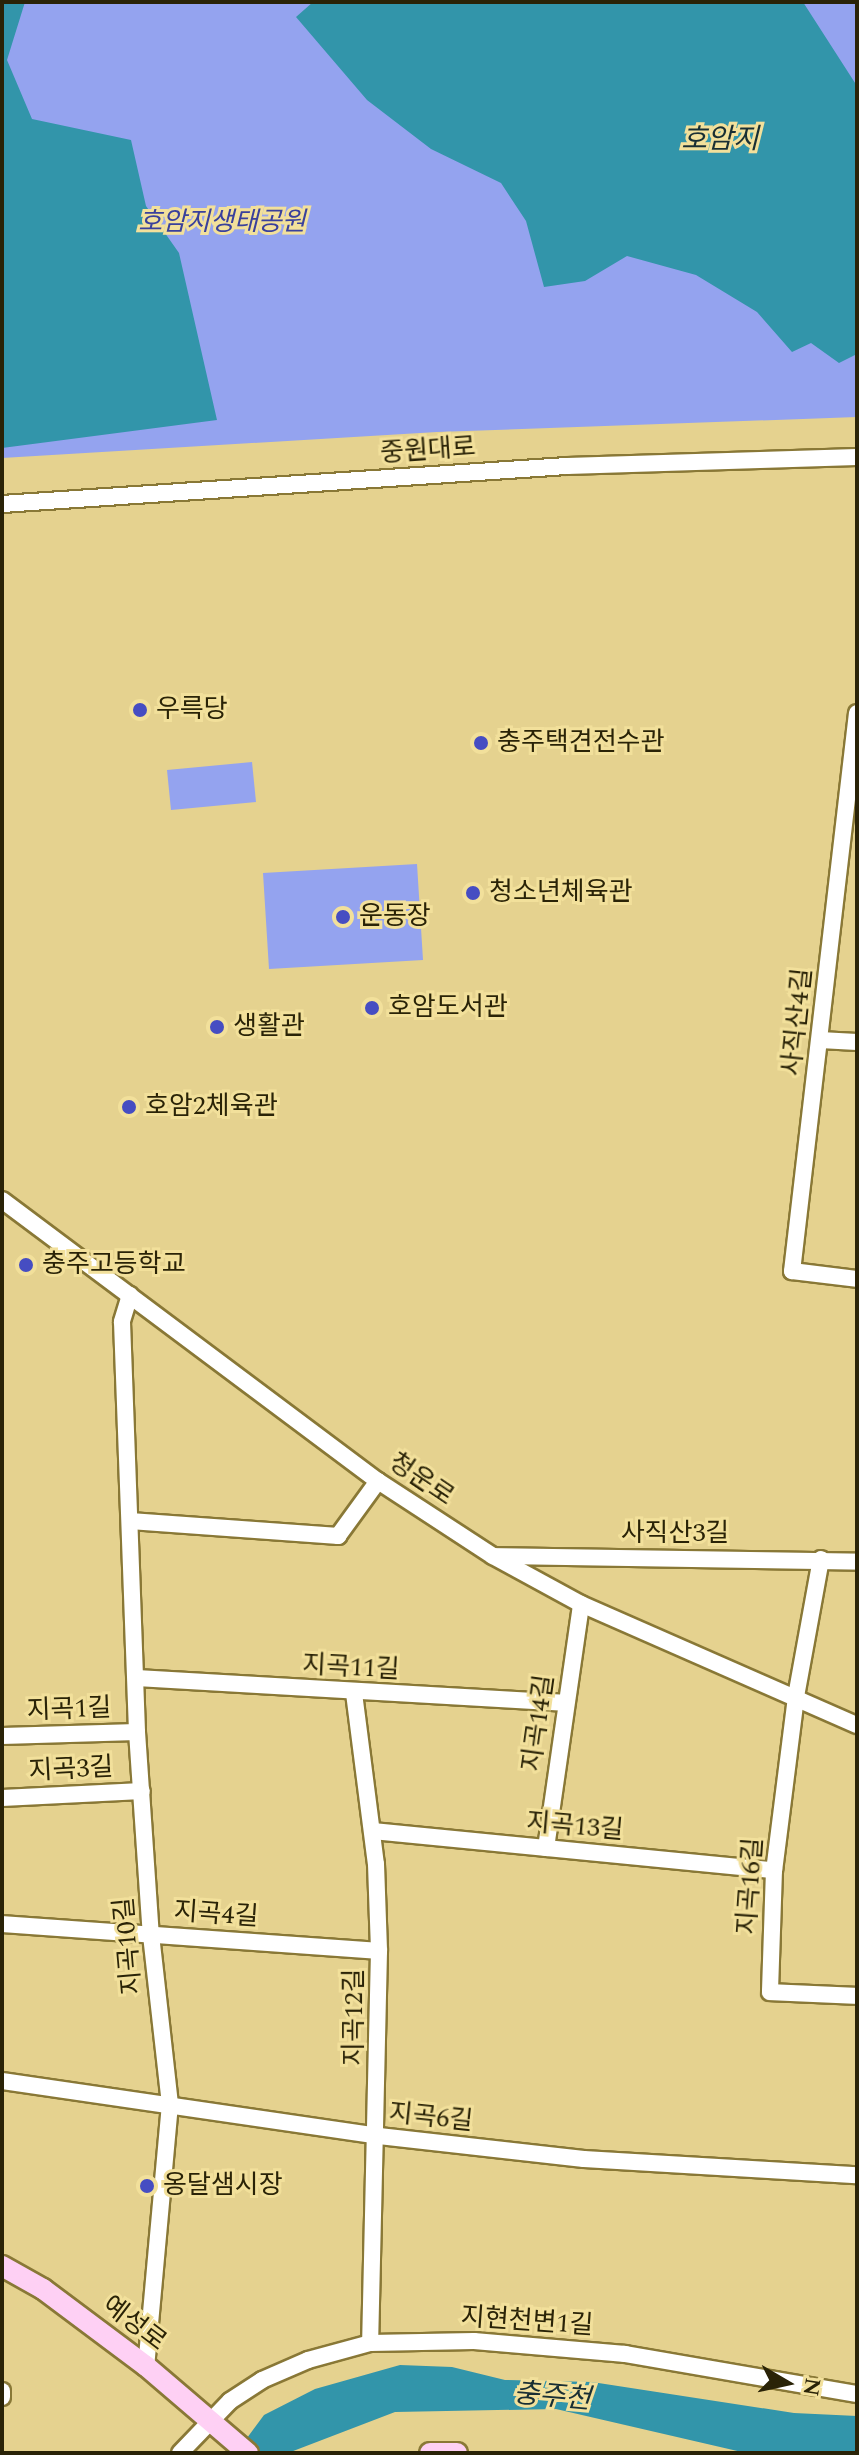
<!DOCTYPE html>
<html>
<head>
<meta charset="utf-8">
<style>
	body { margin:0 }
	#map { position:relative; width:859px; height:2455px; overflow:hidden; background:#e5d28f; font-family:Spectral,"Noto Sans KR",serif }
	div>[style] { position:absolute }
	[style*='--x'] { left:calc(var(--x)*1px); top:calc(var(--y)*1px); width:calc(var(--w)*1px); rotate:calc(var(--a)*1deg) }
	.green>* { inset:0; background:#94a3ef }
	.water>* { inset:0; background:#3295aa }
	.roads { filter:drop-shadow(2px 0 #897836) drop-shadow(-2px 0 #897836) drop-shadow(0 2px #897836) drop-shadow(0 -2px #897836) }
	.minor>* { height:16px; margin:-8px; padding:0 8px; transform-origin:8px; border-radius:8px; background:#fff }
	.major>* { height:20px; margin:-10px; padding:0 10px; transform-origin:10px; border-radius:10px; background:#fed0f4 }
	.dots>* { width:22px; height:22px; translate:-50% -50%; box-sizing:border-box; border:4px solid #f2e09b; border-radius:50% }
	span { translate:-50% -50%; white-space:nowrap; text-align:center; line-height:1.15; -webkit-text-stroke:6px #f2e09b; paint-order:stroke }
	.park-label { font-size:26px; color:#39409c; font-style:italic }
	.street-label { font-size:26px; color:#2a2307 }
	.poi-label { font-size:26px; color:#2a2307 }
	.left { translate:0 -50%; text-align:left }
	.water-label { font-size:28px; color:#192f34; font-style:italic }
	.frame { position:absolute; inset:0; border:4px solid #2a2307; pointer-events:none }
	.north { position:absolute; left:747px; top:2343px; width:80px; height:80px; -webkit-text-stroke:6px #f2e09b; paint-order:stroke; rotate:99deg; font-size:22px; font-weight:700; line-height:32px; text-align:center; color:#2a2307 }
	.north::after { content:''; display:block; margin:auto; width:28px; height:36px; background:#2a2307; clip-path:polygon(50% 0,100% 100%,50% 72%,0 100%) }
</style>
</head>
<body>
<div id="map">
	<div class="green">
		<i style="clip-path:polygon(2px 2px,857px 2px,857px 417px,437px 432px,2px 458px)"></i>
		<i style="clip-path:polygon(252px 762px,256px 802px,171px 810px,167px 770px)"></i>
		<i style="clip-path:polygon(417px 864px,423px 960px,269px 969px,263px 873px)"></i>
	</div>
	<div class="water">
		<i style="clip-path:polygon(2px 2px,25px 2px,7px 60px,32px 119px,131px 140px,146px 206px,179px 253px,217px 420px,2px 448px)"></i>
		<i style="clip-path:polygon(313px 2px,803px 2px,857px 86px,857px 354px,839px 363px,811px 343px,792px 352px,757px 312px,696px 275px,627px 256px,585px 281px,544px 287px,526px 221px,501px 183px,431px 149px,367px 100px,296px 17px)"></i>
		<i style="clip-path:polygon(400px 2365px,452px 2367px,505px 2380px,592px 2382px,794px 2413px,857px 2416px,857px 2453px,746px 2453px,556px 2409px,395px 2412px,288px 2453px,236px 2453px,264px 2415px,315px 2389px)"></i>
	</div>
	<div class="roads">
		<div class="minor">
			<i style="--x:2;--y:504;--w:566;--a:-3.85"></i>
			<i style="--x:567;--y:466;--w:290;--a:-1.8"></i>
			<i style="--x:857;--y:713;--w:562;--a:96.64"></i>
			<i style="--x:792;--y:1271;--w:65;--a:7"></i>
			<i style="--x:820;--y:1040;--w:37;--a:3"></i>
			<i style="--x:2;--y:1200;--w:469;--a:36.8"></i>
			<i style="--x:378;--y:1481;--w:137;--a:33.1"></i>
			<i style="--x:493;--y:1556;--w:100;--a:28.6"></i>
			<i style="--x:581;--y:1604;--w:301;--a:23.7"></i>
			<i style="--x:130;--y:1295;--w:28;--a:107"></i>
			<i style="--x:122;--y:1322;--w:410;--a:87.9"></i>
			<i style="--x:137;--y:1732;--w:203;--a:86.1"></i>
			<i style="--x:151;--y:1935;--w:170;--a:83.6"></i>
			<i style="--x:170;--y:2104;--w:263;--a:95.2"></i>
			<i style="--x:130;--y:1521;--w:209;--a:4.1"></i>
			<i style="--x:338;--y:1536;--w:68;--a:-54"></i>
			<i style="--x:495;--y:1556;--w:362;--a:0.9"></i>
			<i style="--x:821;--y:1559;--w:140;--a:100.3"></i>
			<i style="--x:796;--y:1697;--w:174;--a:97.2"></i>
			<i style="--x:774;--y:1870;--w:122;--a:91.9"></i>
			<i style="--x:770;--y:1992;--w:87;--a:2.6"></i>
			<i style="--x:136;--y:1678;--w:429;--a:3.3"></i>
			<i style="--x:354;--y:1693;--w:172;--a:82.7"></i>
			<i style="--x:376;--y:1864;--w:87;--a:88"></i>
			<i style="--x:379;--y:1951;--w:392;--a:91.3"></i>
			<i style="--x:2;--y:1736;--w:135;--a:-1.7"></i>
			<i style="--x:2;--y:1798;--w:140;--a:-2.9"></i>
			<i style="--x:373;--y:1831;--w:403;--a:5.6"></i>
			<i style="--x:546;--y:1848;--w:246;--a:-81.8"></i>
			<i style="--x:2;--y:1924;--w:378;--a:4.1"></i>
			<i style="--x:2;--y:2081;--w:381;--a:8.3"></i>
			<i style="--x:379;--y:2136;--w:206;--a:6.4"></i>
			<i style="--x:584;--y:2159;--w:273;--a:3.4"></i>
			<i style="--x:2;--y:2397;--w:6;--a:-90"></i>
			<i style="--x:180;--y:2453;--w:72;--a:-46.1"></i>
			<i style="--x:230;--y:2401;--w:38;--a:-33"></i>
			<i style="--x:262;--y:2380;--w:50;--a:-23.5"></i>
			<i style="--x:308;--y:2360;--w:64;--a:-15.3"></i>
			<i style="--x:370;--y:2343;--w:104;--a:-1.1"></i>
			<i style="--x:474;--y:2341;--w:152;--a:4.9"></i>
			<i style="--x:625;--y:2354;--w:235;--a:9.8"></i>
		</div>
		<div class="major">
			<i style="--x:2;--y:2266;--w:47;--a:29.3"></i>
			<i style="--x:43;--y:2289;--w:129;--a:36.8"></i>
			<i style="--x:146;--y:2366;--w:134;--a:40.5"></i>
			<i style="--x:430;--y:2453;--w:27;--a:0"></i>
		</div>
	</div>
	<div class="dots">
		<i style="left:140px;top:710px;background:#464dc2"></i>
		<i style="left:481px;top:743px;background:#464dc2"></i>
		<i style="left:473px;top:893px;background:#464dc2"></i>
		<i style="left:343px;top:917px;background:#464dc2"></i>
		<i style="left:372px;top:1008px;background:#464dc2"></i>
		<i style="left:217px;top:1027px;background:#464dc2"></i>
		<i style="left:129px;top:1107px;background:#464dc2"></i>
		<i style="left:26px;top:1265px;background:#464dc2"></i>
		<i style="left:147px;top:2186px;background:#464dc2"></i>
	</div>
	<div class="park-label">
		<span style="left:222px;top:223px">호암지생태공원</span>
	</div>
	<div class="street-label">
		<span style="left:428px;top:451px;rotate:-4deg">중원대로</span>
		<span style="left:798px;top:1022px;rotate:-84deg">사직산4길</span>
		<span style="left:421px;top:1480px;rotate:34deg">청운로</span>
		<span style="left:675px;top:1534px">사직산3길</span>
		<span style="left:351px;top:1668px;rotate:3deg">지곡11길</span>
		<span style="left:69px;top:1710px;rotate:-2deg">지곡1길</span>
		<span style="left:539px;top:1723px;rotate:-82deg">지곡14길</span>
		<span style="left:71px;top:1770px;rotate:-3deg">지곡3길</span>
		<span style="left:575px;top:1827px;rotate:5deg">지곡13길</span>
		<span style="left:751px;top:1886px;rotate:-86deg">지곡16길</span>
		<span style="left:216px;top:1915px;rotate:4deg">지곡4길</span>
		<span style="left:129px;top:1946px;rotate:-95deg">지곡10길</span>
		<span style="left:355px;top:2017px;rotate:-90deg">지곡12길</span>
		<span style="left:431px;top:2118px;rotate:6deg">지곡6길</span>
		<span style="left:527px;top:2322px;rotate:4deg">지현천변1길</span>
		<span style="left:134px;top:2324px;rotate:37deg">예성로</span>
	</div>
	<div class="poi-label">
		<span class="left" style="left:156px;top:710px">우륵당</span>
		<span class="left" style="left:497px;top:743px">충주택견전수관</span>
		<span class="left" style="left:489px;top:893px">청소년체육관</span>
		<span class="left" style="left:359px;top:917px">운동장</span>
		<span class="left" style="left:388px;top:1008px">호암도서관</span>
		<span class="left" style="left:233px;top:1027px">생활관</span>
		<span class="left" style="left:145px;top:1107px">호암2체육관</span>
		<span class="left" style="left:42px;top:1265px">충주고등학교</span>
		<span class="left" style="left:163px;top:2186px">옹달샘시장</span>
	</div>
	<div class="water-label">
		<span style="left:720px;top:140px">호암지</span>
		<span style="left:552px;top:2397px;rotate:5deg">충주천</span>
	</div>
	<div class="frame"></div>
	<div class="north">N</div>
</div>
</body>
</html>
